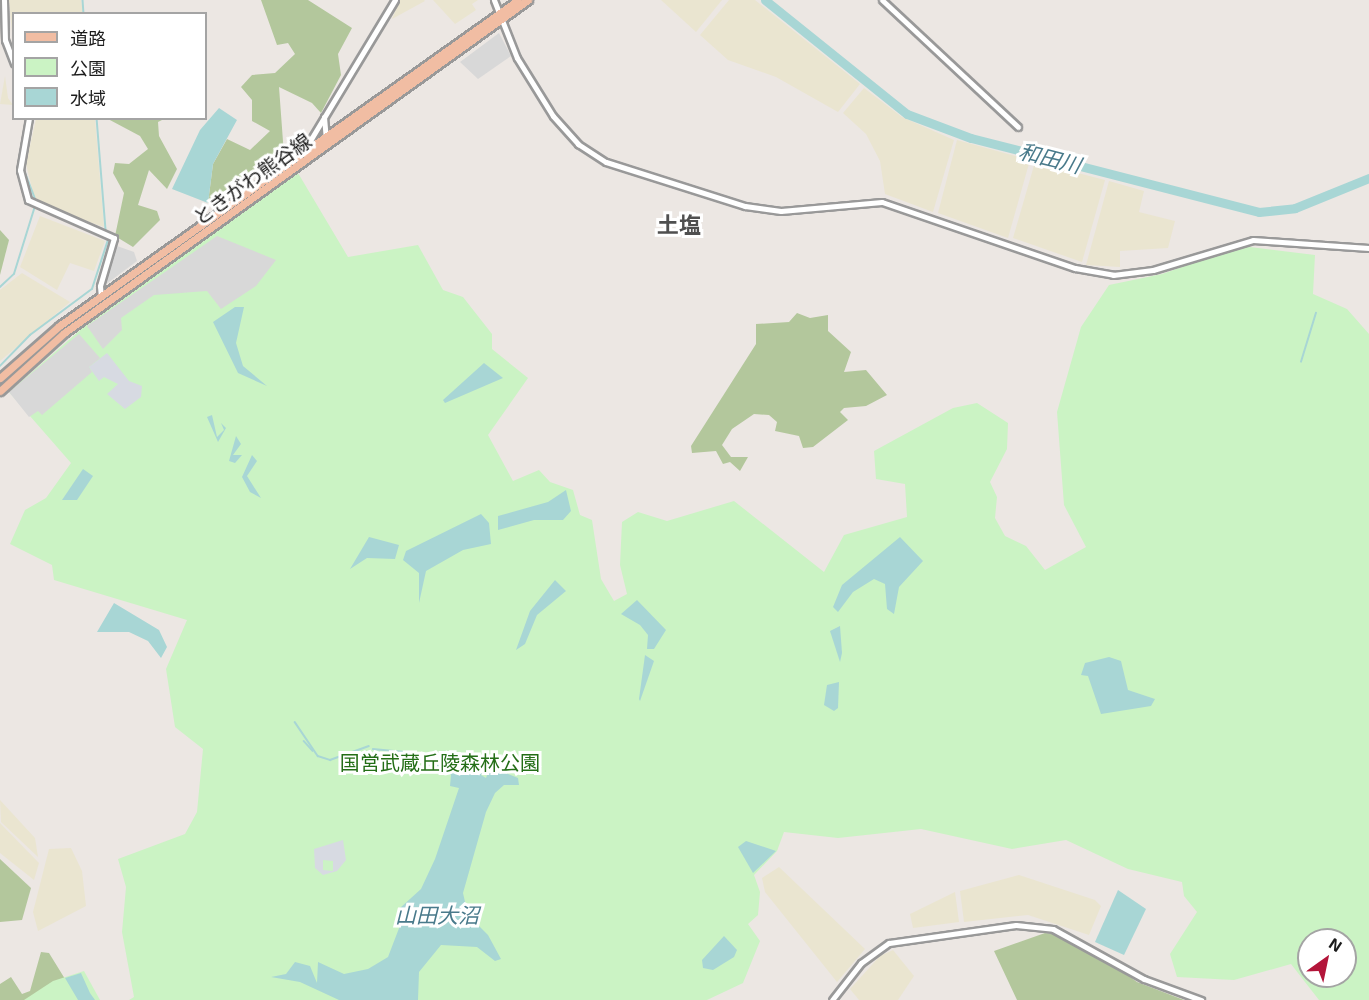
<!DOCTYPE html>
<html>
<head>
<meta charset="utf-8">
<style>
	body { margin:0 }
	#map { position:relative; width:1369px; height:1000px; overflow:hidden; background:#ece7e3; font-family:"Exo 2","Noto Sans JP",sans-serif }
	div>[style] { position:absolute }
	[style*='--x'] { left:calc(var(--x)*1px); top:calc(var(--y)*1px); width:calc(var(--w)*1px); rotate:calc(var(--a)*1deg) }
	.farmland>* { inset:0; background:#eae5d0 }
	.forest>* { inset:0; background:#b3c79c }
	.park>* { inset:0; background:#cbf3c4 }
	.parking>* { inset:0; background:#d8d8d8 }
	.plaza>* { inset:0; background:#d7dae2 }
	.water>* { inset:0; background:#a8d6d5 }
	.stream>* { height:1.5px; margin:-0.75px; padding:0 0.75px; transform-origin:0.75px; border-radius:0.75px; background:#a8d6d5 }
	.river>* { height:9px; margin:-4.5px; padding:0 4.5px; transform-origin:4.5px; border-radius:4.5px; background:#a8d6d5 }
	.roads { filter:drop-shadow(2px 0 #999) drop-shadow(-2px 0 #999) drop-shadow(0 2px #999) drop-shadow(0 -2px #999) }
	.minor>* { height:5px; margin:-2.5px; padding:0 2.5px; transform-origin:2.5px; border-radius:2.5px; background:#fff }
	.major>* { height:7px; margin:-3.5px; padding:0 3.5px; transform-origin:3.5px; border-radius:3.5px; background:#f1bda3 }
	span { translate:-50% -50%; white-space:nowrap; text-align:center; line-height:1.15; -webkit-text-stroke:6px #fff; paint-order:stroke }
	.street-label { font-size:20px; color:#1c1c1c }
	.park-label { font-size:20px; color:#246e17 }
	.water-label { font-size:21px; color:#497a8b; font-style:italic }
	.quarter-label { font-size:22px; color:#4f4f4f; font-weight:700 }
	.legend { position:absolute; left:12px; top:12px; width:195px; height:108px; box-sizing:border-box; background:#fff; border:2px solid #a4a4a4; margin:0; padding:8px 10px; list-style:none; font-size:18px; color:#1c1c1c }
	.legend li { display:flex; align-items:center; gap:12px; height:30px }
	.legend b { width:30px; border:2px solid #a4a4a4 }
	.north { position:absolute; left:1297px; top:928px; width:60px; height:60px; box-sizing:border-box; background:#fff; border:2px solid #a4a4a4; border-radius:50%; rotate:33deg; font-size:16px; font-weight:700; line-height:24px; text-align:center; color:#1c1c1c }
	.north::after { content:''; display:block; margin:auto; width:21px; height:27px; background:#b3153a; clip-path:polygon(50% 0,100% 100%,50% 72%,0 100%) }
</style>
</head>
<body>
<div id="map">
	<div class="farmland">
		<i style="clip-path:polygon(9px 0,81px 0,83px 13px,14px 14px,13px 43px)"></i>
		<i style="clip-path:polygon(400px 0,424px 0,425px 1px,392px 19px)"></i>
		<i style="clip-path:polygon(433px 0,478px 0,472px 4px,476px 10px,455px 24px)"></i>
		<i style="clip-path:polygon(661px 0,722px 0,696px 32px)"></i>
		<i style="clip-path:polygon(729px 0,755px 0,860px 84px,838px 112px,776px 77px,728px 60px,700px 35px)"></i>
		<i style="clip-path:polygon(5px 76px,8px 98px,13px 105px,0 104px)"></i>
		<i style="clip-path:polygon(864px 88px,902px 117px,954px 140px,933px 212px,885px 194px,880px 161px,866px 134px,843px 113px)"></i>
		<i style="clip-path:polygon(36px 119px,95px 119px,104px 227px,44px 207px,34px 196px,26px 164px)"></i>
		<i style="clip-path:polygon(957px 140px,1030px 160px,1008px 238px,938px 213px)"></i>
		<i style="clip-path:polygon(1035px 162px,1105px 180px,1082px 262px,1013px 238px)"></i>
		<i style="clip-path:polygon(1109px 181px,1144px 191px,1139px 212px,1175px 221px,1168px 248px,1120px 251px,1120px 267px,1086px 265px)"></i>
		<i style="clip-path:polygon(40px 216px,105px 241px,94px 271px,70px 263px,57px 290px,20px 267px)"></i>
		<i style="clip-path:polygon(22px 273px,70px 302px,0 361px,0 290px)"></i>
		<i style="clip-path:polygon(0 800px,35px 838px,38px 857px,1px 822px)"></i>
		<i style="clip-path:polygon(0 823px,39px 863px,34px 880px,0 853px)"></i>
		<i style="clip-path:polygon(71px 848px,82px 871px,86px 906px,38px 931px,33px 912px,49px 849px)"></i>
		<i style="clip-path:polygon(779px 867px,865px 949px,837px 982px,765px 892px,762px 878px)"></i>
		<i style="clip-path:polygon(1019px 875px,1095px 900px,1101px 906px,1089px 935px,1028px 915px,964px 922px,960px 891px)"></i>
		<i style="clip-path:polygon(955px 892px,959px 922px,913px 928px,910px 914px)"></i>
		<i style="clip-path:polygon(893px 950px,914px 976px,898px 1000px,859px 1000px,850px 989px,880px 956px)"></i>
	</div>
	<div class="forest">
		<i style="clip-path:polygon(261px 0,308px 0,352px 28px,338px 54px,341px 75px,321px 113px,312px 103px,279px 87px,284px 155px,217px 205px,208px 203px,213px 164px,227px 139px,250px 150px,270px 131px,252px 121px,252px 100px,241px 87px,252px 75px,275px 73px,295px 54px,288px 43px,277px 45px)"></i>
		<i style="clip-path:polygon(108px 119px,164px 119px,158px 122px,159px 136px,177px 169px,167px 189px,149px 170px,138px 205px,157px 211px,160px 220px,133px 247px,115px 236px,124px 193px,113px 173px,115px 163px,129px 164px,148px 149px,140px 136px)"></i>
		<i style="clip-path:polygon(0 230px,9px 240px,0 275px)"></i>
		<i style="clip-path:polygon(797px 313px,810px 318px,828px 315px,828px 331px,851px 352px,844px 372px,866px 370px,887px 395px,866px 406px,844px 408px,840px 412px,848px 420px,813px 447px,803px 448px,799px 436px,775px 431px,777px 422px,769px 415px,754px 414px,732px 429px,722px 445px,731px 457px,748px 457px,740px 471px,730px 462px,723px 464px,716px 451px,692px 453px,691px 446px,756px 344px,756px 324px,789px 322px)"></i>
		<i style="clip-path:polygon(0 859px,31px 888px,22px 920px,0 922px)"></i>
		<i style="clip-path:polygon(1045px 933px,1074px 936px,1137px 982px,1184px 1000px,1017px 1000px,994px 951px)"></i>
		<i style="clip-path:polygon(41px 952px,49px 953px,78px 1000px,0 1000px,0 984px,11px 977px,22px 994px,30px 991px)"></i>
	</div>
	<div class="park">
		<i style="clip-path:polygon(evenodd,298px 173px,348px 257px,418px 245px,443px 290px,463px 297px,492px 334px,492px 349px,528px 378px,488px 435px,513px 481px,539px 470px,550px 482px,573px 490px,580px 515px,592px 520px,601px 579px,614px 601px,627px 594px,620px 565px,622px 522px,638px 512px,667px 521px,734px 501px,824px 572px,844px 535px,907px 517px,905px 484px,876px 479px,874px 451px,953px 408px,977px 403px,1008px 423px,1007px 449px,990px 482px,997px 497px,995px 518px,1005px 536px,1026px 546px,1045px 570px,1086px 547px,1064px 505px,1057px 412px,1081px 327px,1109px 285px,1162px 274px,1242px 246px,1315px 255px,1313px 294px,1347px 309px,1369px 334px,1369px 1000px,1319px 1000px,1291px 964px,1234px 980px,1177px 977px,1170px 954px,1197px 912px,1184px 896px,1182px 882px,1128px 869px,1066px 840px,1012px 849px,921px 829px,838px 838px,784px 832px,777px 851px,754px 875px,760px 892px,758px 915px,748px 924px,760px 941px,743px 983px,707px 1000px,129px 1000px,134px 997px,122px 932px,126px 887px,118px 859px,185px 834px,197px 812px,203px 749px,175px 727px,166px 669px,187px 620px,54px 580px,52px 565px,10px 544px,25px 510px,46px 498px,71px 463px,9px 392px,86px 325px,298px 173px,1309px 940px,1345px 940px,1345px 976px,1309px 976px,1309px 940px)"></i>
		<i style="clip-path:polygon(84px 971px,100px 1000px,24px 1000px,53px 981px)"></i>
	</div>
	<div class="parking">
		<i style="clip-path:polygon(499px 33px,511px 56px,478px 79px,460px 62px)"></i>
		<i style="clip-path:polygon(217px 236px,276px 260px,256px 286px,221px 309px,207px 291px,154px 295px,121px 318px,122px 330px,103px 349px,87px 326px)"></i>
		<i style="clip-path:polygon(117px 246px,134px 252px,137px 261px,105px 285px)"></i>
		<i style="clip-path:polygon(79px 334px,100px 358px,89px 367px,92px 372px,42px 415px,38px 411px,29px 417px,9px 392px)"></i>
	</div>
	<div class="plaza">
		<i style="clip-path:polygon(107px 353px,129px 381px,142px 386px,141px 397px,125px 409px,107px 394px,118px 384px,104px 377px,99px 381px,89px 367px)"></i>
		<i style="clip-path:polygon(evenodd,343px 840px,346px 860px,337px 871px,323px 875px,315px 868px,314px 849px,343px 840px,323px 860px,333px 861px,333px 871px,323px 870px,323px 860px)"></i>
	</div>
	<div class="water">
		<i style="clip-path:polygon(219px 108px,237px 120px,213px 164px,208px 203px,172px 189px,200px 130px)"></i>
		<i style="clip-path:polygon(235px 307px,244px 307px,236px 343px,243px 366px,267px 386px,238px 373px,213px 322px)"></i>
		<i style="clip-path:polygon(484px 363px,503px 378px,445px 403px,443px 400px)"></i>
		<i style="clip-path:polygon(212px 415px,217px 437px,224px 430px,221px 423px,226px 428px,218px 442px,207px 417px)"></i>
		<i style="clip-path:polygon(236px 436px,241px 444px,233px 455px,242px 455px,235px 463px,229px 461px)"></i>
		<i style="clip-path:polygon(252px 455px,257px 461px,247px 476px,261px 498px,250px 492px,242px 477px)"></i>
		<i style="clip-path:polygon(83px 469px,93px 476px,77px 500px,62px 500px)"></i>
		<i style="clip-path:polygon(566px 490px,571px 511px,563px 520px,534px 520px,498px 530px,498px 516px,548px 502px)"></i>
		<i style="clip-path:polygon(481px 514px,489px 523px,491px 544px,463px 550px,426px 571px,419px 603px,419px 573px,403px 560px,406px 551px)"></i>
		<i style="clip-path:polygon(369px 537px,399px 545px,395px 559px,367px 558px,350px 569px)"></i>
		<i style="clip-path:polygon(900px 537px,923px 561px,899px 587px,894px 614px,887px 609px,885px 584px,874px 579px,853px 592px,838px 612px,833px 607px,842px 585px)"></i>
		<i style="clip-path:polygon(555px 580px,566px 591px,537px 615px,525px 644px,516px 650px,530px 611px)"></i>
		<i style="clip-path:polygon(637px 600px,666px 630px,654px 649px,647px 649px,648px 635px,640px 625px,621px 614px)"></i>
		<i style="clip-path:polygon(114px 603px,159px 630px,167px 647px,161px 658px,148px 641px,129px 632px,97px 632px)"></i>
		<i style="clip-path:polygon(840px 626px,842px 653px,840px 662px,830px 631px)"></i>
		<i style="clip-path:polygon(645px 655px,654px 661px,640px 701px,639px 699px)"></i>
		<i style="clip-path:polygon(1109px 657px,1121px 661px,1128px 690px,1155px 699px,1151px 706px,1101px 714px,1088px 676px,1081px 675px,1085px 663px)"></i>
		<i style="clip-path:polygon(839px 682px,838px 708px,834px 711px,824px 705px,827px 685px)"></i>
		<i style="clip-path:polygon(460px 766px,465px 771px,485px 769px,481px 775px,486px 778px,490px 767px,518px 778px,519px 785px,504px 785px,495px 793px,486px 812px,463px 893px,468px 915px,488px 935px,501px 959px,495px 961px,477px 947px,441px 945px,419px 972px,418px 1000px,339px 1000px,300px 982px,271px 977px,286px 974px,295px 962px,310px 966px,317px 983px,318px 962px,344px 974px,368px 969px,388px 957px,401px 923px,400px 908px,421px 889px,435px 859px,459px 788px,450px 786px,451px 775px)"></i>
		<i style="clip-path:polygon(746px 841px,776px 851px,753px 873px,738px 847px)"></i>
		<i style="clip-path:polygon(1118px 890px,1146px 909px,1124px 955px,1095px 942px)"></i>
		<i style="clip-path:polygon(724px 936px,737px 950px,734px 957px,713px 970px,703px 968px,702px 960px)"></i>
		<i style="clip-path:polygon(81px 973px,90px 993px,95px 1000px,78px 1000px,65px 978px)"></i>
	</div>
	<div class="stream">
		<i style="--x:83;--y:0;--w:14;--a:86"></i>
		<i style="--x:7;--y:8;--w:8;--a:-90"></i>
		<i style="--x:33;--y:118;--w:52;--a:100"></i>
		<i style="--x:24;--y:169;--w:34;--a:69"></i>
		<i style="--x:97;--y:118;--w:113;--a:85.4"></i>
		<i style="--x:0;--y:287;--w:19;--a:-43"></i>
		<i style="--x:14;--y:274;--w:71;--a:-72.8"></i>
		<i style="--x:1301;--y:362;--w:51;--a:-73"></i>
		<i style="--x:0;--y:366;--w:43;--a:-45.9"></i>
		<i style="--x:30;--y:335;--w:77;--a:-36.6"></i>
		<i style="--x:92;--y:289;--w:52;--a:-71.9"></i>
		<i style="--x:108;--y:240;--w:6;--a:-135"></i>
		<i style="--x:295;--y:722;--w:41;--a:55.9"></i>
		<i style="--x:318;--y:756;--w:13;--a:18"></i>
		<i style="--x:330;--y:760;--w:41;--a:-19.7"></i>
		<i style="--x:304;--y:741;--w:13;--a:48"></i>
		<i style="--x:373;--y:749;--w:42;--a:5.4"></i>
		<i style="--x:415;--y:753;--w:43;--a:29.6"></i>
	</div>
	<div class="river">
		<i style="--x:765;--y:0;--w:182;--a:38.8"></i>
		<i style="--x:907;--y:114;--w:68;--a:20.6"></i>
		<i style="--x:971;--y:138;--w:297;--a:14.4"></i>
		<i style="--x:1259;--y:212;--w:36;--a:-6"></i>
		<i style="--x:1295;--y:208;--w:80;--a:-22.1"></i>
	</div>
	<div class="roads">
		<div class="minor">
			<i style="--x:4;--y:0;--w:40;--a:88.6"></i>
			<i style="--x:5;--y:40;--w:25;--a:69"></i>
			<i style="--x:494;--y:0;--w:62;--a:68.4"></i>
			<i style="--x:517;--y:58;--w:68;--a:58.2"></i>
			<i style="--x:553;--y:116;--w:38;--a:48"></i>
			<i style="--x:578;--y:144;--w:33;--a:33"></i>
			<i style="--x:606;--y:162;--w:146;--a:17.6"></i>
			<i style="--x:745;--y:206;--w:36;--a:8"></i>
			<i style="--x:781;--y:211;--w:101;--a:-5.1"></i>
			<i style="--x:882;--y:202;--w:204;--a:18.9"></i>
			<i style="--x:1075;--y:268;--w:39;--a:10"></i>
			<i style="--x:1113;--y:275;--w:40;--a:-7.1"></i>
			<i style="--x:1153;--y:270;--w:104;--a:-16.7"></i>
			<i style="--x:1253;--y:240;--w:116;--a:3.9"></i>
			<i style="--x:882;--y:0;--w:186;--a:43"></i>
			<i style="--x:324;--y:117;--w:21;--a:85"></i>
			<i style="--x:29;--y:118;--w:53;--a:99.8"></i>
			<i style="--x:20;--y:170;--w:31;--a:75"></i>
			<i style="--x:28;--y:200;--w:94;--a:23.8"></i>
			<i style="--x:114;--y:238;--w:50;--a:106.3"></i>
			<i style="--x:100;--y:286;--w:11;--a:85"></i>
			<i style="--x:302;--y:154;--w:180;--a:-58.9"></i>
			<i style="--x:832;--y:1000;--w:47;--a:-51.9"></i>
			<i style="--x:861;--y:963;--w:34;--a:-36"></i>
			<i style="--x:889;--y:943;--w:128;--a:-8.1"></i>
			<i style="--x:1016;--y:925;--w:37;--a:6"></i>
			<i style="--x:1053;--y:929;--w:104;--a:28.8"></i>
			<i style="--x:1144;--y:979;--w:61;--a:20.2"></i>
		</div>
		<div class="major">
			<i style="--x:0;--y:378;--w:79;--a:-41.4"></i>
			<i style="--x:59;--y:326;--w:563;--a:-35.38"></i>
			<i style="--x:0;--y:391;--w:86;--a:-42.2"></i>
			<i style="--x:64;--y:333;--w:571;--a:-35.67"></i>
		</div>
	</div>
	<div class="street-label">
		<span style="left:252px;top:179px;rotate:-36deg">ときがわ熊谷線</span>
	</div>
	<div class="park-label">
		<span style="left:440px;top:762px">国営武蔵丘陵森林公園</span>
	</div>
	<div class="water-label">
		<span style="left:1050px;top:158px;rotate:14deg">和田川</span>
		<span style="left:437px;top:915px">山田大沼</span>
	</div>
	<div class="quarter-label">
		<span style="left:679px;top:225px">土塩</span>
	</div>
	<ul class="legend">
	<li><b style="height:8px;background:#f1bda3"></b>道路</li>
	<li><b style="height:16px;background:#cbf3c4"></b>公園</li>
	<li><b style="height:16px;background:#a8d6d5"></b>水域</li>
	</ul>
	<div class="north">N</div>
</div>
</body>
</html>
